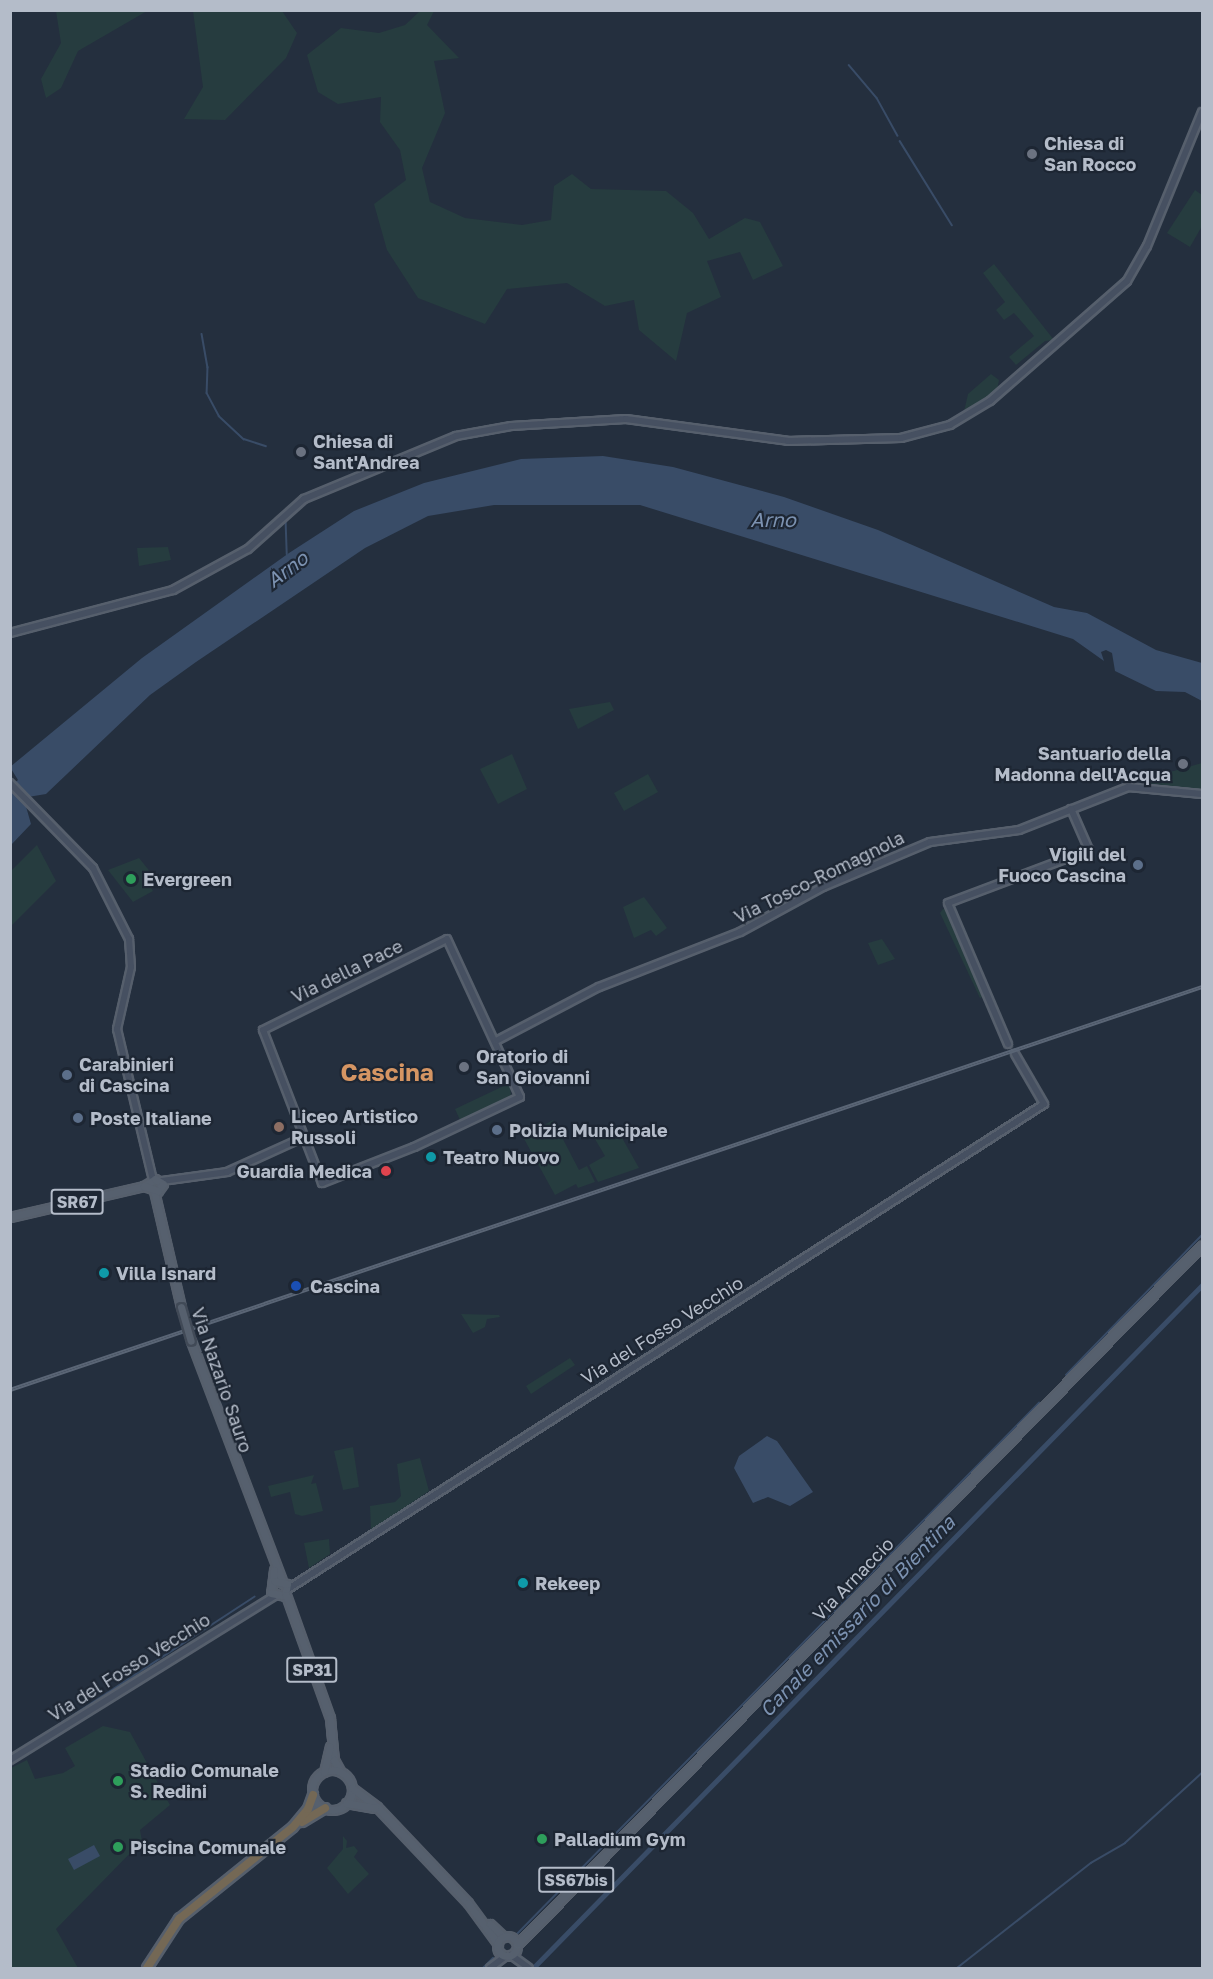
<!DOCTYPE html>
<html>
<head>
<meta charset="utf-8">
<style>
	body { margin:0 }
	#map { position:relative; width:1213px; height:1979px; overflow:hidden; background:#242f3e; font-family:"Golos Text",sans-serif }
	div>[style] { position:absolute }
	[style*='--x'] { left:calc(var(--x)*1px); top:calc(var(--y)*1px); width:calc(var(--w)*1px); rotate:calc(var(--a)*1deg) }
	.green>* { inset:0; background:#263c3f }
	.water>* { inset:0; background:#394c67 }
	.stream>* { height:1.5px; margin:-0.75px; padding:0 0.75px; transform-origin:0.75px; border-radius:0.75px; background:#394c67 }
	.canal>* { height:4.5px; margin:-2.25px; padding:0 2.25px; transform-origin:2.25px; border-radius:2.25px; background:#394c67 }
	.roads { filter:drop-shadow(2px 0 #565f6c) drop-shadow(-2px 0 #565f6c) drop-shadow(0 2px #565f6c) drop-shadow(0 -2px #565f6c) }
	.secondary>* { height:6px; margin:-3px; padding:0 3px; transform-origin:3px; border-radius:3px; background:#465061 }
	.primary>* { height:7px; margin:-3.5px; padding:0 3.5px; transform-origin:3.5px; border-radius:3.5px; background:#56606e }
	.primary>.ring { margin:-3.5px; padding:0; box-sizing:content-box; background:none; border:7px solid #56606e; border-radius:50% }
	.highway>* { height:8px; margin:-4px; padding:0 4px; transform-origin:4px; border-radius:4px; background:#746855 }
	.rail>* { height:4px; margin-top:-2px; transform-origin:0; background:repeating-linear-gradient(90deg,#1d2633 0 4.5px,#5a6575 0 9px); box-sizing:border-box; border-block:2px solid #5a6575 }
	.bridges { filter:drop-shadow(2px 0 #414a57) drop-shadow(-2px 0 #414a57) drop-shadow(0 2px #414a57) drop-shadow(0 -2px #414a57) }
	.primary-bridge>* { height:7px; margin:-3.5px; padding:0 3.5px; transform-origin:3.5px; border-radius:3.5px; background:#56606e }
	.dots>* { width:16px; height:16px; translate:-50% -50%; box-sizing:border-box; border:3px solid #1d2633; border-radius:50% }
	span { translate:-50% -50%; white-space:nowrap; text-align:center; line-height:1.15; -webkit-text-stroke:4.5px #1d2633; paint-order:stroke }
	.shield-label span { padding:2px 4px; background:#1d2633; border:2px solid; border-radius:4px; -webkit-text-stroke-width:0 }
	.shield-label { font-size:16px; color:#b4bcc9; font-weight:700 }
	.poi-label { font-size:18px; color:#b4bcc9; font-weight:700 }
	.left { translate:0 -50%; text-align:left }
	.right { translate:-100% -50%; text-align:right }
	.street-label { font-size:18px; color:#b4bcc9 }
	.water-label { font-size:20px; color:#7c92b1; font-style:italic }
	.district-label { font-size:24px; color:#d59563; font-weight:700 }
	.frame { position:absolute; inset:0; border:12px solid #b4bcc9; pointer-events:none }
</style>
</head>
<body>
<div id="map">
	<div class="green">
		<i style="clip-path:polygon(56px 11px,56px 10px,147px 11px,78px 51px,61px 88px,46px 98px,41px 79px,61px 43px)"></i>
		<i style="clip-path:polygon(193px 11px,282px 11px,297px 33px,286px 58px,225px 120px,184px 119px,203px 87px)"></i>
		<i style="clip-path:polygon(420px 11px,434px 11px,427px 25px,459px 58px,434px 61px,445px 113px,422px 168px,430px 202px,465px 218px,522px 225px,551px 220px,554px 186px,572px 174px,591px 189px,666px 191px,693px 213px,709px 239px,745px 218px,760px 222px,783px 266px,753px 280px,740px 252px,707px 261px,721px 297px,687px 313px,676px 361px,639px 330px,634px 300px,605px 306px,567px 283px,507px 289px,485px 324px,418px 298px,387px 250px,374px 204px,406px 180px,400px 150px,380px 122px,381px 97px,338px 104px,318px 92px,307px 55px,341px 28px,379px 33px,405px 25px)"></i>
		<i style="clip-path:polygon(1195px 190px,1202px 195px,1202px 226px,1190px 247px,1167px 233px)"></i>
		<i style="clip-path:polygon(994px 264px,1054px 340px,1045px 341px,1016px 365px,1009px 357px,1034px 336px,1014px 313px,1004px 320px,996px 310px,1005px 302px,983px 273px)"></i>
		<i style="clip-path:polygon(991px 374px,999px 380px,997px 390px,963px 416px,968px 394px)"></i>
		<i style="clip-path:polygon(168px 547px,171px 560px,139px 566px,137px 548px)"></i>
		<i style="clip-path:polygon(610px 702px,614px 710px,578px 729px,569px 709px)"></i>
		<i style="clip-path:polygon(512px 754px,527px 789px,498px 804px,480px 769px)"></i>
		<i style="clip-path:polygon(1202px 763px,1202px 790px,1147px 783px,1170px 772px)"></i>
		<i style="clip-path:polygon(648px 774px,658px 792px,624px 811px,614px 793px)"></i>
		<i style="clip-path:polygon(37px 845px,56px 881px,11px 926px,11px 871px)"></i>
		<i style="clip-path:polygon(139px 858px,152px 874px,146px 880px,153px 891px,133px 902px,108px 870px)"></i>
		<i style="clip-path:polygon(644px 897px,667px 928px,656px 936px,651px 930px,634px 938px,623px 907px)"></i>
		<i style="clip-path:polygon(943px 909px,948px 910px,986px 996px,980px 998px,940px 913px)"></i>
		<i style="clip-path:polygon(882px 939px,895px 959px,878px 965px,868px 943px)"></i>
		<i style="clip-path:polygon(510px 1083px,511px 1097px,460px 1120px,455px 1109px)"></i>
		<i style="clip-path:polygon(553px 1120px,579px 1170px,587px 1166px,595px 1182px,578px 1188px,576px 1184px,555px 1195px,523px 1137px)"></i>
		<i style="clip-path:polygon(611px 1129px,616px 1139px,621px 1136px,639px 1168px,598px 1182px,589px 1165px,605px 1156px,595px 1139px)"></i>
		<i style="clip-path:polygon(461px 1314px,499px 1315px,500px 1317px,487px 1319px,485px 1327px,473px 1333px)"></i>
		<i style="clip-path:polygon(570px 1358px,575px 1365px,531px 1394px,526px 1386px)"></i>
		<i style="clip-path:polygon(353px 1447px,359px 1487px,343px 1490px,334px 1451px)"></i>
		<i style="clip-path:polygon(420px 1458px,429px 1491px,371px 1530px,370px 1506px,395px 1502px,401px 1496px,397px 1464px)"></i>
		<i style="clip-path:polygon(314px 1475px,311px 1484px,316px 1483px,323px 1511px,302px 1516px,295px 1514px,290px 1492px,271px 1497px,268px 1486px)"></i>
		<i style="clip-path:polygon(329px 1539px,330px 1554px,309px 1568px,304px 1543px)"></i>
		<i style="clip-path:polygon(103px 1726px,130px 1732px,170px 1805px,140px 1830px,142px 1841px,56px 1929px,78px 1968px,11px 1968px,11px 1768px,27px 1760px,35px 1779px,63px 1773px,75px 1766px,65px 1748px)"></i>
		<i style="clip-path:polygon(343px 1836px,347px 1841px,346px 1848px,354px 1846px,358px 1851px,354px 1857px,369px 1874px,348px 1894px,327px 1868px,343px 1849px)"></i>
	</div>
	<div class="water">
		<i style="clip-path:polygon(603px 456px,673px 467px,784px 497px,878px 530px,1054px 607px,1087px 613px,1156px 650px,1202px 663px,1202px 701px,1185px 692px,1156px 691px,1115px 671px,1112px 653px,1106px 650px,1101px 652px,1104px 661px,1073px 639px,640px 505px,494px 505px,428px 516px,365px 548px,196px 662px,150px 695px,46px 794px,28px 797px,25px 803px,31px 824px,11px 845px,11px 786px,18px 780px,10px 767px,142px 658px,289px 553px,354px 511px,424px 483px,521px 459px)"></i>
		<i style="clip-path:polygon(767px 1436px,777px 1441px,813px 1492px,790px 1506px,768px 1497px,753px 1503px,734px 1468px,739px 1456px)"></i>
		<i style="clip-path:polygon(94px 1845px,100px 1856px,74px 1870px,68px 1859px)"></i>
	</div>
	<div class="stream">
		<i style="--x:849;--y:65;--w:43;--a:49.7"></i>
		<i style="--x:877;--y:98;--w:43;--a:61.1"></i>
		<i style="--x:900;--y:141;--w:99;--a:58.2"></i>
		<i style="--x:202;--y:334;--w:34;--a:80"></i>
		<i style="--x:208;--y:367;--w:26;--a:92"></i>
		<i style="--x:207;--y:393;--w:26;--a:62"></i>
		<i style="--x:219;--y:416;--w:34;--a:43"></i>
		<i style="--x:244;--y:439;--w:23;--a:18"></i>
		<i style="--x:286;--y:519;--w:35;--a:88"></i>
		<i style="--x:1066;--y:1375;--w:195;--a:-45.8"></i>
		<i style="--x:31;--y:1743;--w:267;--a:-33.2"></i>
		<i style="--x:516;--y:1935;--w:746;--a:-45.49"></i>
		<i style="--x:483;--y:1968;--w:14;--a:-45"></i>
		<i style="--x:957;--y:1968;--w:170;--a:-38.1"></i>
		<i style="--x:1091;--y:1863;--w:39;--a:-30"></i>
		<i style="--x:1125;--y:1843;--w:104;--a:-42.3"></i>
	</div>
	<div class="canal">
		<i style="--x:533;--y:1968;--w:956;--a:-45.59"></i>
	</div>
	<div class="roads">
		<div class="secondary">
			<i style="--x:10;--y:633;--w:169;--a:-14.8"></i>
			<i style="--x:173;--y:590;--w:85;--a:-28.7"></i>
			<i style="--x:248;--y:549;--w:75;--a:-41.8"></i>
			<i style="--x:304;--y:499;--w:165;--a:-22.5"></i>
			<i style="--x:456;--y:436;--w:56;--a:-10.3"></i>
			<i style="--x:511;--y:426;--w:115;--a:-3.5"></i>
			<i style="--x:626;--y:419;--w:163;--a:7.7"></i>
			<i style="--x:788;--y:441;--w:113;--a:-1.5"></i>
			<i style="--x:901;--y:438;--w:51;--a:-14.9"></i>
			<i style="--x:950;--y:425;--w:47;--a:-31"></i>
			<i style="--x:990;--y:401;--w:182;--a:-41.2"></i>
			<i style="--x:1127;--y:281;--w:40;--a:-60.3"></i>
			<i style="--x:1147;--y:246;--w:145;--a:-67.7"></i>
			<i style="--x:10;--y:783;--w:119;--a:45.7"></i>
			<i style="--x:93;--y:868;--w:80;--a:63.1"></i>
			<i style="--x:129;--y:939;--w:28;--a:86"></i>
			<i style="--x:131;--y:967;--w:64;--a:102.7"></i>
			<i style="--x:117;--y:1029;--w:155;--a:76.6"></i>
			<i style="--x:447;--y:939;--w:174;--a:65.2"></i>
			<i style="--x:520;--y:1097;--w:117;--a:154.7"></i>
			<i style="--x:414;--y:1147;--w:99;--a:158.6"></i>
			<i style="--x:322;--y:1183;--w:164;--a:-111.1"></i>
			<i style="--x:263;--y:1030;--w:205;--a:-26.3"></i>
			<i style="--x:496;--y:1041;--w:116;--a:-27.7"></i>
			<i style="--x:599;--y:987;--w:151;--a:-21.3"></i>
			<i style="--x:740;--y:932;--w:94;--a:-28.5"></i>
			<i style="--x:823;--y:887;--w:116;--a:-22.8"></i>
			<i style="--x:930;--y:842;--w:90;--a:-7.7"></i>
			<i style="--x:1019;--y:830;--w:117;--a:-21.5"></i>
			<i style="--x:1128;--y:787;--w:74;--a:5.4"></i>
			<i style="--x:1008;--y:1044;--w:153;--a:-113.1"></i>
			<i style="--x:948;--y:903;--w:151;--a:-20.6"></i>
			<i style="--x:1089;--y:850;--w:45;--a:-113.7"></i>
			<i style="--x:162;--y:1181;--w:66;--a:-7.9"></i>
			<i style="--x:227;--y:1172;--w:85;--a:-24.4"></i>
			<i style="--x:288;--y:1589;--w:898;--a:-32.68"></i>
			<i style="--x:1044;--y:1104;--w:58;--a:-120.1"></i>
			<i style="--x:10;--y:1760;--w:311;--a:-31.8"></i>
			<i style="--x:511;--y:1955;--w:22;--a:36"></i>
			<i style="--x:490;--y:1968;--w:20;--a:-37"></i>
		</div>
		<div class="primary">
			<i style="--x:154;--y:1191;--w:119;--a:76.9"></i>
			<i style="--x:10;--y:1217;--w:138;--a:-13"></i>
			<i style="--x:144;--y:1186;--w:13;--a:-32"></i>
			<i style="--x:155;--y:1179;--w:9;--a:32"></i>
			<i style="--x:163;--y:1184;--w:9;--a:126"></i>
			<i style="--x:158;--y:1191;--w:15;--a:-160"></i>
			<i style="--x:191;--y:1341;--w:256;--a:69.2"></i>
			<i style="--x:274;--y:1570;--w:23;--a:97"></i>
			<i style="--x:271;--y:1593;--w:14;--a:12"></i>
			<i style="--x:285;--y:1596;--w:12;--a:-81"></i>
			<i style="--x:287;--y:1584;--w:13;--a:-167"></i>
			<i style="--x:286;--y:1595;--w:131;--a:70.3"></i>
			<i style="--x:330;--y:1718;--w:42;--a:84.6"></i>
			<i style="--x:334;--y:1760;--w:13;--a:61"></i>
			<i class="ring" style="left:312px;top:1770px;width:33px;height:33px"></i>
			<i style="--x:324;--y:1772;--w:26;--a:-77"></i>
			<i style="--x:352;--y:1788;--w:31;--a:37"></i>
			<i style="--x:377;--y:1807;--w:132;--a:46.5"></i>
			<i style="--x:468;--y:1903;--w:51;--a:53.8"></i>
			<i style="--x:346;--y:1803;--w:29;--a:10"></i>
			<i style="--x:490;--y:1924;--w:19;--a:43"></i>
			<i class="ring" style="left:497px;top:1936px;width:13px;height:13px"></i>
			<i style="--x:517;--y:1945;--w:979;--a:-45.62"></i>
		</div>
		<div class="highway">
			<i style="--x:302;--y:1822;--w:27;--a:-31"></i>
			<i style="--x:147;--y:1968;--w:59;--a:-56.9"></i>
			<i style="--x:179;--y:1919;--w:146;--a:-38.9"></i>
			<i style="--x:293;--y:1827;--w:23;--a:-50"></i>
			<i style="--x:308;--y:1809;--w:15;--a:-70"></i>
		</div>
	</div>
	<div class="rail">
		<i style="--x:10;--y:1390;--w:1258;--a:-18.68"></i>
	</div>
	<div class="bridges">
		<div class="primary-bridge">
			<i style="--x:181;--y:1307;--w:35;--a:74"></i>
		</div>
	</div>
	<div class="dots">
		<i style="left:1032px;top:154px;background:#6b7280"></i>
		<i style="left:301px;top:452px;background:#6b7280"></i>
		<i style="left:1183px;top:764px;background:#6b7280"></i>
		<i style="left:1138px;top:865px;background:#5c6f8a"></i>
		<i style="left:131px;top:879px;background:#2e9e5b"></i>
		<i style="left:464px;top:1067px;background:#6b7280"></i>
		<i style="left:67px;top:1075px;background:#5c6f8a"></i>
		<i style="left:78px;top:1118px;background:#5c6f8a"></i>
		<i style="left:279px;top:1127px;background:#8d6e63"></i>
		<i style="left:497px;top:1130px;background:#5c6f8a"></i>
		<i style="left:431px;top:1157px;background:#0f9aa8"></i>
		<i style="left:386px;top:1171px;background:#e0444e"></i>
		<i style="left:104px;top:1273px;background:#0f9aa8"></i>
		<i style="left:296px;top:1286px;background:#1a4fb4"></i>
		<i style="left:523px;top:1583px;background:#0f9aa8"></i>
		<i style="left:118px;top:1781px;background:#2e9e5b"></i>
		<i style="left:542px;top:1839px;background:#2e9e5b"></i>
		<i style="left:118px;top:1847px;background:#2e9e5b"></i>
	</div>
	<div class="shield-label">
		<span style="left:77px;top:1202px">SR67</span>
		<span style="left:312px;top:1670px">SP31</span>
		<span style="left:576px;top:1880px">SS67bis</span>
	</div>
	<div class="poi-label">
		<span class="left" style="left:1044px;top:154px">Chiesa di<br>San Rocco</span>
		<span class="left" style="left:313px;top:452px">Chiesa di<br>Sant'Andrea</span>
		<span class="right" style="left:1171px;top:764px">Santuario della<br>Madonna dell'Acqua</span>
		<span class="right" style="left:1126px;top:865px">Vigili del<br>Fuoco Cascina</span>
		<span class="left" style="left:143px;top:879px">Evergreen</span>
		<span class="left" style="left:476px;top:1067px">Oratorio di<br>San Giovanni</span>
		<span class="left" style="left:79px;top:1075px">Carabinieri<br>di Cascina</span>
		<span class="left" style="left:291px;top:1127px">Liceo Artistico<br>Russoli</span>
		<span class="left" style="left:90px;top:1118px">Poste Italiane</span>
		<span class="left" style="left:509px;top:1130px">Polizia Municipale</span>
		<span class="left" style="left:443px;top:1157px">Teatro Nuovo</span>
		<span class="right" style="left:372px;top:1171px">Guardia Medica</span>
		<span class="left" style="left:116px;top:1273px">Villa Isnard</span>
		<span class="left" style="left:310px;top:1286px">Cascina</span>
		<span class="left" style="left:535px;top:1583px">Rekeep</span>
		<span class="left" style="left:130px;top:1781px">Stadio Comunale<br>S. Redini</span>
		<span class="left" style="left:554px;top:1839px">Palladium Gym</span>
		<span class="left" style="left:130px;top:1847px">Piscina Comunale</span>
	</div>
	<div class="street-label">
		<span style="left:819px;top:877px;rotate:-26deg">Via Tosco-Romagnola</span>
		<span style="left:347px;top:971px;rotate:-26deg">Via della Pace</span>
		<span style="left:662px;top:1330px;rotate:-32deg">Via del Fosso Vecchio</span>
		<span style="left:222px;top:1380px;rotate:71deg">Via Nazario Sauro</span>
		<span style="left:853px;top:1579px;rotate:-46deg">Via Arnaccio</span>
		<span style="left:129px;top:1667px;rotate:-32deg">Via del Fosso Vecchio</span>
	</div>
	<div class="water-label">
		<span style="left:773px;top:519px">Arno</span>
		<span style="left:287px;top:569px;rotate:-37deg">Arno</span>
		<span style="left:857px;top:1616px;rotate:-46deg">Canale emissario di Bientina</span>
	</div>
	<div class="district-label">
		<span style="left:387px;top:1072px">Cascina</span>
	</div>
	<div class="frame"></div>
</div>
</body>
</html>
